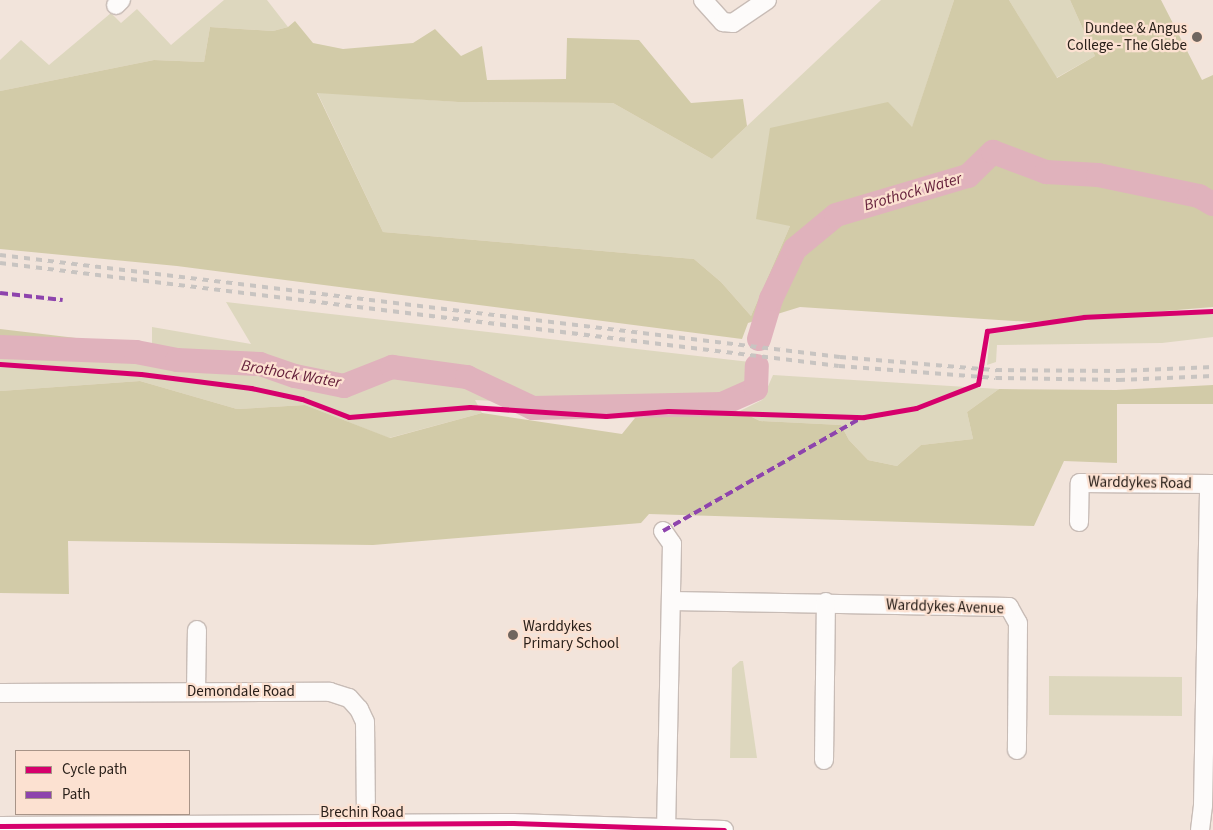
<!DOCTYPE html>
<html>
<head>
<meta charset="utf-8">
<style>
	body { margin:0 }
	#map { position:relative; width:1213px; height:830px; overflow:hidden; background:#f2e4db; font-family:"Source Sans 3",sans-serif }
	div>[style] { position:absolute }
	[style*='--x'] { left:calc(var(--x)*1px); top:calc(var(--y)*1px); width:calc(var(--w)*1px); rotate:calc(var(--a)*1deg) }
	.green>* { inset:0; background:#ddd7be }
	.forest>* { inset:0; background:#d2cba8 }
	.river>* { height:24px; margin:-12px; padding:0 12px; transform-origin:12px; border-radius:12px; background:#e0b2bc }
	.roads { filter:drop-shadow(1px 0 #c8bcb6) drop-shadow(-1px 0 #c8bcb6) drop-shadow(0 1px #c8bcb6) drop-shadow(0 -1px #c8bcb6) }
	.minor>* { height:18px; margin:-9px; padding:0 9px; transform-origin:9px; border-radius:9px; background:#fdfbfa }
	.rail>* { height:4px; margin-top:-2px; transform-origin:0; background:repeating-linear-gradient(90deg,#c8c4c1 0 6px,transparent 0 12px) }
	.quiet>* { height:4px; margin-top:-2px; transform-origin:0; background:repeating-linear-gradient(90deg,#8e44ad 0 8px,transparent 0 12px) }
	.cycleway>* { height:5px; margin:-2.5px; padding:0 2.5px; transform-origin:2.5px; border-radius:2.5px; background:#d6006c }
	.dots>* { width:14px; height:14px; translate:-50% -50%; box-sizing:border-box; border:2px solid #fce1d1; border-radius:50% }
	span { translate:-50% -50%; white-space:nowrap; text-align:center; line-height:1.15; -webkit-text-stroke:4.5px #fce1d1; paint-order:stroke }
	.poi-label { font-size:15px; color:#2a201a }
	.right { translate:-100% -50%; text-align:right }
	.left { translate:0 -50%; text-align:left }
	.street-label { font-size:15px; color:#2a201a }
	.water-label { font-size:16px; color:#631d39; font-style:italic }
	.legend { position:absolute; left:15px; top:750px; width:175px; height:65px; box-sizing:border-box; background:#fce1d1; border:1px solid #a89488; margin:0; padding:6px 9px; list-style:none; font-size:15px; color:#2a201a }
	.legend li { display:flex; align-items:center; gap:10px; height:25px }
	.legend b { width:25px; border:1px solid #a89488 }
</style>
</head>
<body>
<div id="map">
	<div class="green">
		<i style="clip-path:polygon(224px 0,267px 0,288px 27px,273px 31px,210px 27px,204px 62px,154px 60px,0 91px,0 60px,21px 40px,49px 65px,111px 13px,121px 23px,137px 9px,171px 45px)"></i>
		<i style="clip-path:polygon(881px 0,954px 0,912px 128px,790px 226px,751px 316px,721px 282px,694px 259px,383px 232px,317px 92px,458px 102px,613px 103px,712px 159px)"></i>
		<i style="clip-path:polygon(1009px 0,1070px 0,1095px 56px,1056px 78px)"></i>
		<i style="clip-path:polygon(226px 302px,750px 362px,749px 386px,718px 398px,535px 403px,475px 400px,482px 413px,389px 438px,305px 405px,237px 409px,140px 381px,0 391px,0 352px,119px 360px,110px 342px,152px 348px,152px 327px,251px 344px)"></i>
		<i style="clip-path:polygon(1213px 313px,1213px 337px,1162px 343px,997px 345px,996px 362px,987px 365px,990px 334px,1090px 318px)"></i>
		<i style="clip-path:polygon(773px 375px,999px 389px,967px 412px,973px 439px,921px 445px,897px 466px,868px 460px,849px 440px,841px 425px,760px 421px,740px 411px,762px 400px)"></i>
		<i style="clip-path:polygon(740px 661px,743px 661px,757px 758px,730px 758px,732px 668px)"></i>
		<i style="clip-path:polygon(1049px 676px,1182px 677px,1182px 716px,1049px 715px)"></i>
	</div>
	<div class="forest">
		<i style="clip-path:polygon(954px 0,1009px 0,1057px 78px,1095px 56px,1070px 0,1161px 0,1202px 80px,1213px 75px,1213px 307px,1031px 322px,800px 307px,748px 323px,742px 339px,177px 266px,0 249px,0 91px,154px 60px,204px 62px,210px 27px,273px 31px,288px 27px,295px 21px,313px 43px,343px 49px,413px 43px,435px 29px,461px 56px,482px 46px,487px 80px,566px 79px,567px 38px,639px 40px,691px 103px,743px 99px,747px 126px,712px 159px,613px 103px,458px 102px,317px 93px,383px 232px,694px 259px,721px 282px,751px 316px,790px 226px,756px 219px,770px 128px,888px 102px,912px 127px)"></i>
		<i style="clip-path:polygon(0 329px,110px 342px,119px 360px,0 352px)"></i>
		<i style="clip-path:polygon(140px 381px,237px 409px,305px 405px,390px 438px,482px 413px,622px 434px,635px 418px,740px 411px,760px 421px,841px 425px,849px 440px,868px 460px,897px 466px,921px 445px,973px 439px,967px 412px,999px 389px,1116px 390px,1213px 385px,1213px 404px,1117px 404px,1117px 463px,1064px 461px,1034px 526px,649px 514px,641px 523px,373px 545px,68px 541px,69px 594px,0 593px,0 391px)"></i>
	</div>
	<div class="river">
		<i style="--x:759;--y:339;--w:42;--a:-73.3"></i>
		<i style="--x:771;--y:299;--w:55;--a:-64.4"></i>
		<i style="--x:795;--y:249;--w:53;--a:-39.7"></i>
		<i style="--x:836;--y:215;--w:138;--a:-16.5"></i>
		<i style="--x:968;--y:176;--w:35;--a:-44"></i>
		<i style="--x:993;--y:152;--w:57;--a:20.7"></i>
		<i style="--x:1046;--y:172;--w:52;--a:3.3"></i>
		<i style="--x:1098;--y:175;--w:103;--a:11.7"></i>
		<i style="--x:1199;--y:196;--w:16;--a:30"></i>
		<i style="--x:0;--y:347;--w:136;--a:2.1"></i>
		<i style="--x:136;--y:352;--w:42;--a:11"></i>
		<i style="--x:177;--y:360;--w:83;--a:2.8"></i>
		<i style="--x:260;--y:364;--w:37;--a:19"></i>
		<i style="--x:295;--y:376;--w:50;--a:11.5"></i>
		<i style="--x:344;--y:386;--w:52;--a:-21.6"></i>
		<i style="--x:392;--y:367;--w:76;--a:7.6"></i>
		<i style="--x:467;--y:377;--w:73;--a:25.2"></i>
		<i style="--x:533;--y:408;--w:189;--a:-1.2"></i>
		<i style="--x:722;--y:404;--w:37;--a:-24"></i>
		<i style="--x:756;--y:389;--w:23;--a:-88"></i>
	</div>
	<div class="roads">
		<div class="minor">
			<i style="--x:703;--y:0;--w:30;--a:48"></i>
			<i style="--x:723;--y:22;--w:10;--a:6"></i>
			<i style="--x:733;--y:23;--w:41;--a:-34.1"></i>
			<i style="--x:116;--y:5;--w:7;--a:-45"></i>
			<i style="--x:1079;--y:522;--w:39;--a:-89"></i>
			<i style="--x:1080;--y:483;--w:133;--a:0.4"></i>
			<i style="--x:663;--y:531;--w:16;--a:55"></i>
			<i style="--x:672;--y:544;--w:284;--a:91.2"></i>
			<i style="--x:671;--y:601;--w:338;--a:1"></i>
			<i style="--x:1009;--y:607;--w:18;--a:61"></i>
			<i style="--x:1018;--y:623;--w:127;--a:90.5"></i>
			<i style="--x:196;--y:692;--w:62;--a:-89.1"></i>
			<i style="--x:0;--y:693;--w:330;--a:-0.2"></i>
			<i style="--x:330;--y:692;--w:20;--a:18"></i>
			<i style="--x:349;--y:698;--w:15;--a:48"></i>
			<i style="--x:359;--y:709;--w:14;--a:65"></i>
			<i style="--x:365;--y:722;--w:103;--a:89.4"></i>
			<i style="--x:824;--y:760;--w:158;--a:-89.3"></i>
			<i style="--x:0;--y:826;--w:513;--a:-0.34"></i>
			<i style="--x:513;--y:823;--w:211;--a:1.9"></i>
			<i style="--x:1200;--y:830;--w:25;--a:-83"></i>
			<i style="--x:1203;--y:805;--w:321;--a:-88.9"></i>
		</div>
	</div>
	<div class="rail">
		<i style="--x:0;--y:255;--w:846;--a:6.92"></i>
		<i style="--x:840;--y:357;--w:157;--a:4.8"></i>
		<i style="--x:996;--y:370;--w:123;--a:0.5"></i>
		<i style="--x:1119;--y:371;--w:94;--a:-2.4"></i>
		<i style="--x:0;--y:263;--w:845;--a:7"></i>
		<i style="--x:839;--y:366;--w:157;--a:4.4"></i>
		<i style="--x:996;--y:378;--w:123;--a:0.9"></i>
		<i style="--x:1119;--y:380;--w:94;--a:-2.4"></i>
	</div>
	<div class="quiet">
		<i style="--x:0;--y:293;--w:63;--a:6.3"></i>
		<i style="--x:663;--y:531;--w:228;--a:-29.7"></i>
	</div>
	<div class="cycleway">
		<i style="--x:0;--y:364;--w:141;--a:4.1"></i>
		<i style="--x:141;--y:374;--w:111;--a:7.3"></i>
		<i style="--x:251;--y:388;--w:52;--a:12.2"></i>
		<i style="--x:302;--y:399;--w:50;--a:21"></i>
		<i style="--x:349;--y:417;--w:121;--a:-4.7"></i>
		<i style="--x:470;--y:407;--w:136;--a:3.8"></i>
		<i style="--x:606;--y:416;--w:62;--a:-4.6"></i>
		<i style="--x:668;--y:411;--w:196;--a:1.8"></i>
		<i style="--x:864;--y:417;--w:53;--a:-9.8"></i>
		<i style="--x:916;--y:408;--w:66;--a:-21.2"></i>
		<i style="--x:978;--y:384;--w:54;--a:-80.4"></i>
		<i style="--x:987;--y:331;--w:98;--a:-8.2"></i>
		<i style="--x:1084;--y:317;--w:129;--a:-2.7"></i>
		<i style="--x:0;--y:826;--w:513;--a:-0.34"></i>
		<i style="--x:513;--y:823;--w:211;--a:1.9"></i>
	</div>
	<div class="dots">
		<i style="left:1197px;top:37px;background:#70655e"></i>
		<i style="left:513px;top:635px;background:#70655e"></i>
	</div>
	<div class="poi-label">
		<span class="right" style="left:1187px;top:37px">Dundee &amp; Angus<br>College - The Glebe</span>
		<span class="left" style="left:523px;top:635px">Warddykes<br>Primary School</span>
	</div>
	<div class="street-label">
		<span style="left:1140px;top:483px;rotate:1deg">Warddykes Road</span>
		<span style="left:945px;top:607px;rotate:2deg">Warddykes Avenue</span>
		<span style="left:241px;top:692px">Demondale Road</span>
		<span style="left:362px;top:813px">Brechin Road</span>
	</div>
	<div class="water-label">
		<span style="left:913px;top:192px;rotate:-16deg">Brothock Water</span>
		<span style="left:291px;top:374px;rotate:10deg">Brothock Water</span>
	</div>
	<ul class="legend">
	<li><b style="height:6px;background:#d6006c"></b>Cycle path</li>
	<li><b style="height:6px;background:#8e44ad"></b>Path</li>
	</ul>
</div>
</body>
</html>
